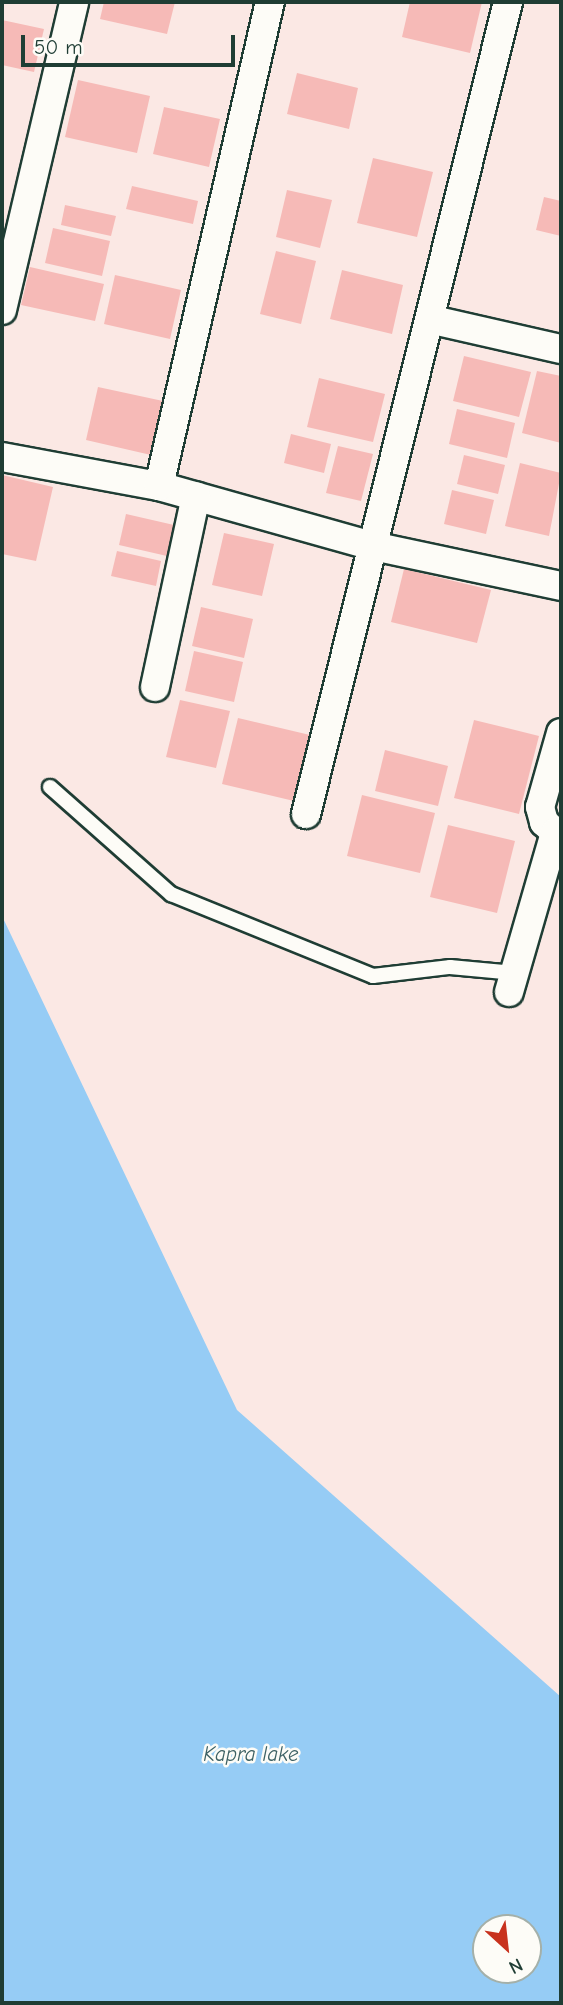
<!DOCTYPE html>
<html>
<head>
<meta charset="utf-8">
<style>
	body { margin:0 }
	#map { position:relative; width:563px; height:2005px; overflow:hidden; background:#fbe8e4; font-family:"Comic Neue",sans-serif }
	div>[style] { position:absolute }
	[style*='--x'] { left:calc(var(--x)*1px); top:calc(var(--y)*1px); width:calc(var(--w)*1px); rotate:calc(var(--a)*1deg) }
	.water>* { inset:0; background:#96ccf5 }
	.building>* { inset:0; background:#f6bab7 }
	.roads { filter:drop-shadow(2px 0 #1f3d34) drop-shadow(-2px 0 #1f3d34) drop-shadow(0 2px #1f3d34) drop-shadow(0 -2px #1f3d34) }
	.lane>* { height:14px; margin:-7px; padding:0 7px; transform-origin:7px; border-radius:7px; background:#fdfcf7 }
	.street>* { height:28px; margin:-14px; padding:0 14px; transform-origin:14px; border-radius:14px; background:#fdfcf7 }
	span { translate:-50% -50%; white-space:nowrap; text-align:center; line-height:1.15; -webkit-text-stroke:5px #fdfcf7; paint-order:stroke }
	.water-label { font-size:21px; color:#3d6164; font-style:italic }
	.frame { position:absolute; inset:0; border:4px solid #1f3d34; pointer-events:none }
	.north { position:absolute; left:472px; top:1914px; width:70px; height:70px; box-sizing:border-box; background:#fdfcf7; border:2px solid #a4b0a9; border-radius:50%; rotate:153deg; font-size:19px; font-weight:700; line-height:28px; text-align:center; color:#1f3d34 }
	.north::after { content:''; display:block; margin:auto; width:24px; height:32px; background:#c8321e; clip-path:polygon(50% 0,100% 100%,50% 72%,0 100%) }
	.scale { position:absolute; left:21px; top:35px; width:214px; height:32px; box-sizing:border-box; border:4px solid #1f3d34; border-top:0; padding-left:9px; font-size:21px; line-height:24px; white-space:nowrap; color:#1f3d34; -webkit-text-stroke:5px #fdfcf7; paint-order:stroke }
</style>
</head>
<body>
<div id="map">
	<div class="water">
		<i style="clip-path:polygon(evenodd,2px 916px,237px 1410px,561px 1697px,561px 2003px,2px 2003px,2px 916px,486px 1928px,528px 1928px,528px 1970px,486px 1970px,486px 1928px)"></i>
	</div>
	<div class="building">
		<i style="clip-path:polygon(104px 2px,175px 2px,167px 34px,100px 19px)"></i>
		<i style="clip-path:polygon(410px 2px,482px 2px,470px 53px,402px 37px)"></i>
		<i style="clip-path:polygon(2px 20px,44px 29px,34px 72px,2px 65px)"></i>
		<i style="clip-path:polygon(297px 73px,358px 88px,349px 129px,287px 114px)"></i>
		<i style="clip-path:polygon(78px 80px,150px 96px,137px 153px,65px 137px)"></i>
		<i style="clip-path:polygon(164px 107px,220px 119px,209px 167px,153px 154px)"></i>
		<i style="clip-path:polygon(373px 158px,433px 172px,417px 237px,357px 223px)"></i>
		<i style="clip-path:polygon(132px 186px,198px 201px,193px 224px,126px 209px)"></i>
		<i style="clip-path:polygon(287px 190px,332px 200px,320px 248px,276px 237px)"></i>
		<i style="clip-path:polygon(544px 197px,561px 201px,561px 236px,536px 230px)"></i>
		<i style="clip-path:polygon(65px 205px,116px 216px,111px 236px,61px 225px)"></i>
		<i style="clip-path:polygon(53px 228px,110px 241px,102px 276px,45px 263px)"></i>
		<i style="clip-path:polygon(276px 251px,316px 261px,301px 324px,260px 314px)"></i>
		<i style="clip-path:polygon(30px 267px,104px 284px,95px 321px,21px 305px)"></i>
		<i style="clip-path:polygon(342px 270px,403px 285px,392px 334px,330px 319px)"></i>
		<i style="clip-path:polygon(115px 275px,181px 290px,170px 339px,104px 324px)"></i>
		<i style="clip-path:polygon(464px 356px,531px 372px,519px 417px,453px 401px)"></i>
		<i style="clip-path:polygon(537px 371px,561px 376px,561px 443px,522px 433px)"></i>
		<i style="clip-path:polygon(319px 378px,385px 394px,373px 442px,307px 427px)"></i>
		<i style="clip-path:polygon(98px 387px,163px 401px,151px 455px,86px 440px)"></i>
		<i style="clip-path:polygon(457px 409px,515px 423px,507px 458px,449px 444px)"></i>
		<i style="clip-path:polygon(291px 434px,331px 444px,324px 473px,284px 463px)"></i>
		<i style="clip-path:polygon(338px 446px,373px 454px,361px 501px,326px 493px)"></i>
		<i style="clip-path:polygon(464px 455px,505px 465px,498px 494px,457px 484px)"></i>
		<i style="clip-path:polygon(520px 463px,561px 473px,549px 536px,505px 526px)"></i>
		<i style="clip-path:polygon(2px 475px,53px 487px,36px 561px,2px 554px)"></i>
		<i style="clip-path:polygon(452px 490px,494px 500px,486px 534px,444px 524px)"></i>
		<i style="clip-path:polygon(126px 514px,174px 525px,167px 556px,119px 545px)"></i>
		<i style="clip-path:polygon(224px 533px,274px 544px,262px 596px,212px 585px)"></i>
		<i style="clip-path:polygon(117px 551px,161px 561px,156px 586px,111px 576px)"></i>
		<i style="clip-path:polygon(404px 569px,491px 590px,477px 643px,391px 622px)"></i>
		<i style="clip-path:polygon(201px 607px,253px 619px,244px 658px,192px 646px)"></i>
		<i style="clip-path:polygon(194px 651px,243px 662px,234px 702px,185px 691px)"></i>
		<i style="clip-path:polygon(180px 700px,230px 711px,216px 768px,166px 757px)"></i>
		<i style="clip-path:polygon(238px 718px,310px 735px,294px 801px,222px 784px)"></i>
		<i style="clip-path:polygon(474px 720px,539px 736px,519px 814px,454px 798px)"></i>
		<i style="clip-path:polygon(385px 750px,448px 766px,438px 806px,375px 791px)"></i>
		<i style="clip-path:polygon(362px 795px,435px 813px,420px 873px,347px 856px)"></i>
		<i style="clip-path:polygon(448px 825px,515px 841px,497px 913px,430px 897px)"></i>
	</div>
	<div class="roads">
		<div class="lane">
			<i style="--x:50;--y:787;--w:162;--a:41.5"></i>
			<i style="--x:171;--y:894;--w:218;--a:22.1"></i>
			<i style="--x:373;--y:976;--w:78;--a:-6.7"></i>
			<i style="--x:450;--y:967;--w:65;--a:5.3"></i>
		</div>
		<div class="street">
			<i style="--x:2;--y:310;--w:316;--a:-76.8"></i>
			<i style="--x:433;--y:320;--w:131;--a:12.8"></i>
			<i style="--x:2;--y:457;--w:160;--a:10.5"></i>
			<i style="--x:159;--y:486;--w:222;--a:15.7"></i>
			<i style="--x:373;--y:546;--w:192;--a:12"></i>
			<i style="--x:159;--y:486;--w:497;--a:-77.1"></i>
			<i style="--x:155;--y:687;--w:195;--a:-77.9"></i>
			<i style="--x:561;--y:733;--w:77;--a:105.8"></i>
			<i style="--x:540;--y:807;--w:16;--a:75"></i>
			<i style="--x:544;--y:822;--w:23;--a:43"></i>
			<i style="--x:306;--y:814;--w:837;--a:-76.03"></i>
			<i style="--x:509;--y:992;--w:166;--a:-73.9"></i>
		</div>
	</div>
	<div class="water-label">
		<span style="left:251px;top:1754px">Kapra lake</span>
	</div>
	<div class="frame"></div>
	<div class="north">N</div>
	<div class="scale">50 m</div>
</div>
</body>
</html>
